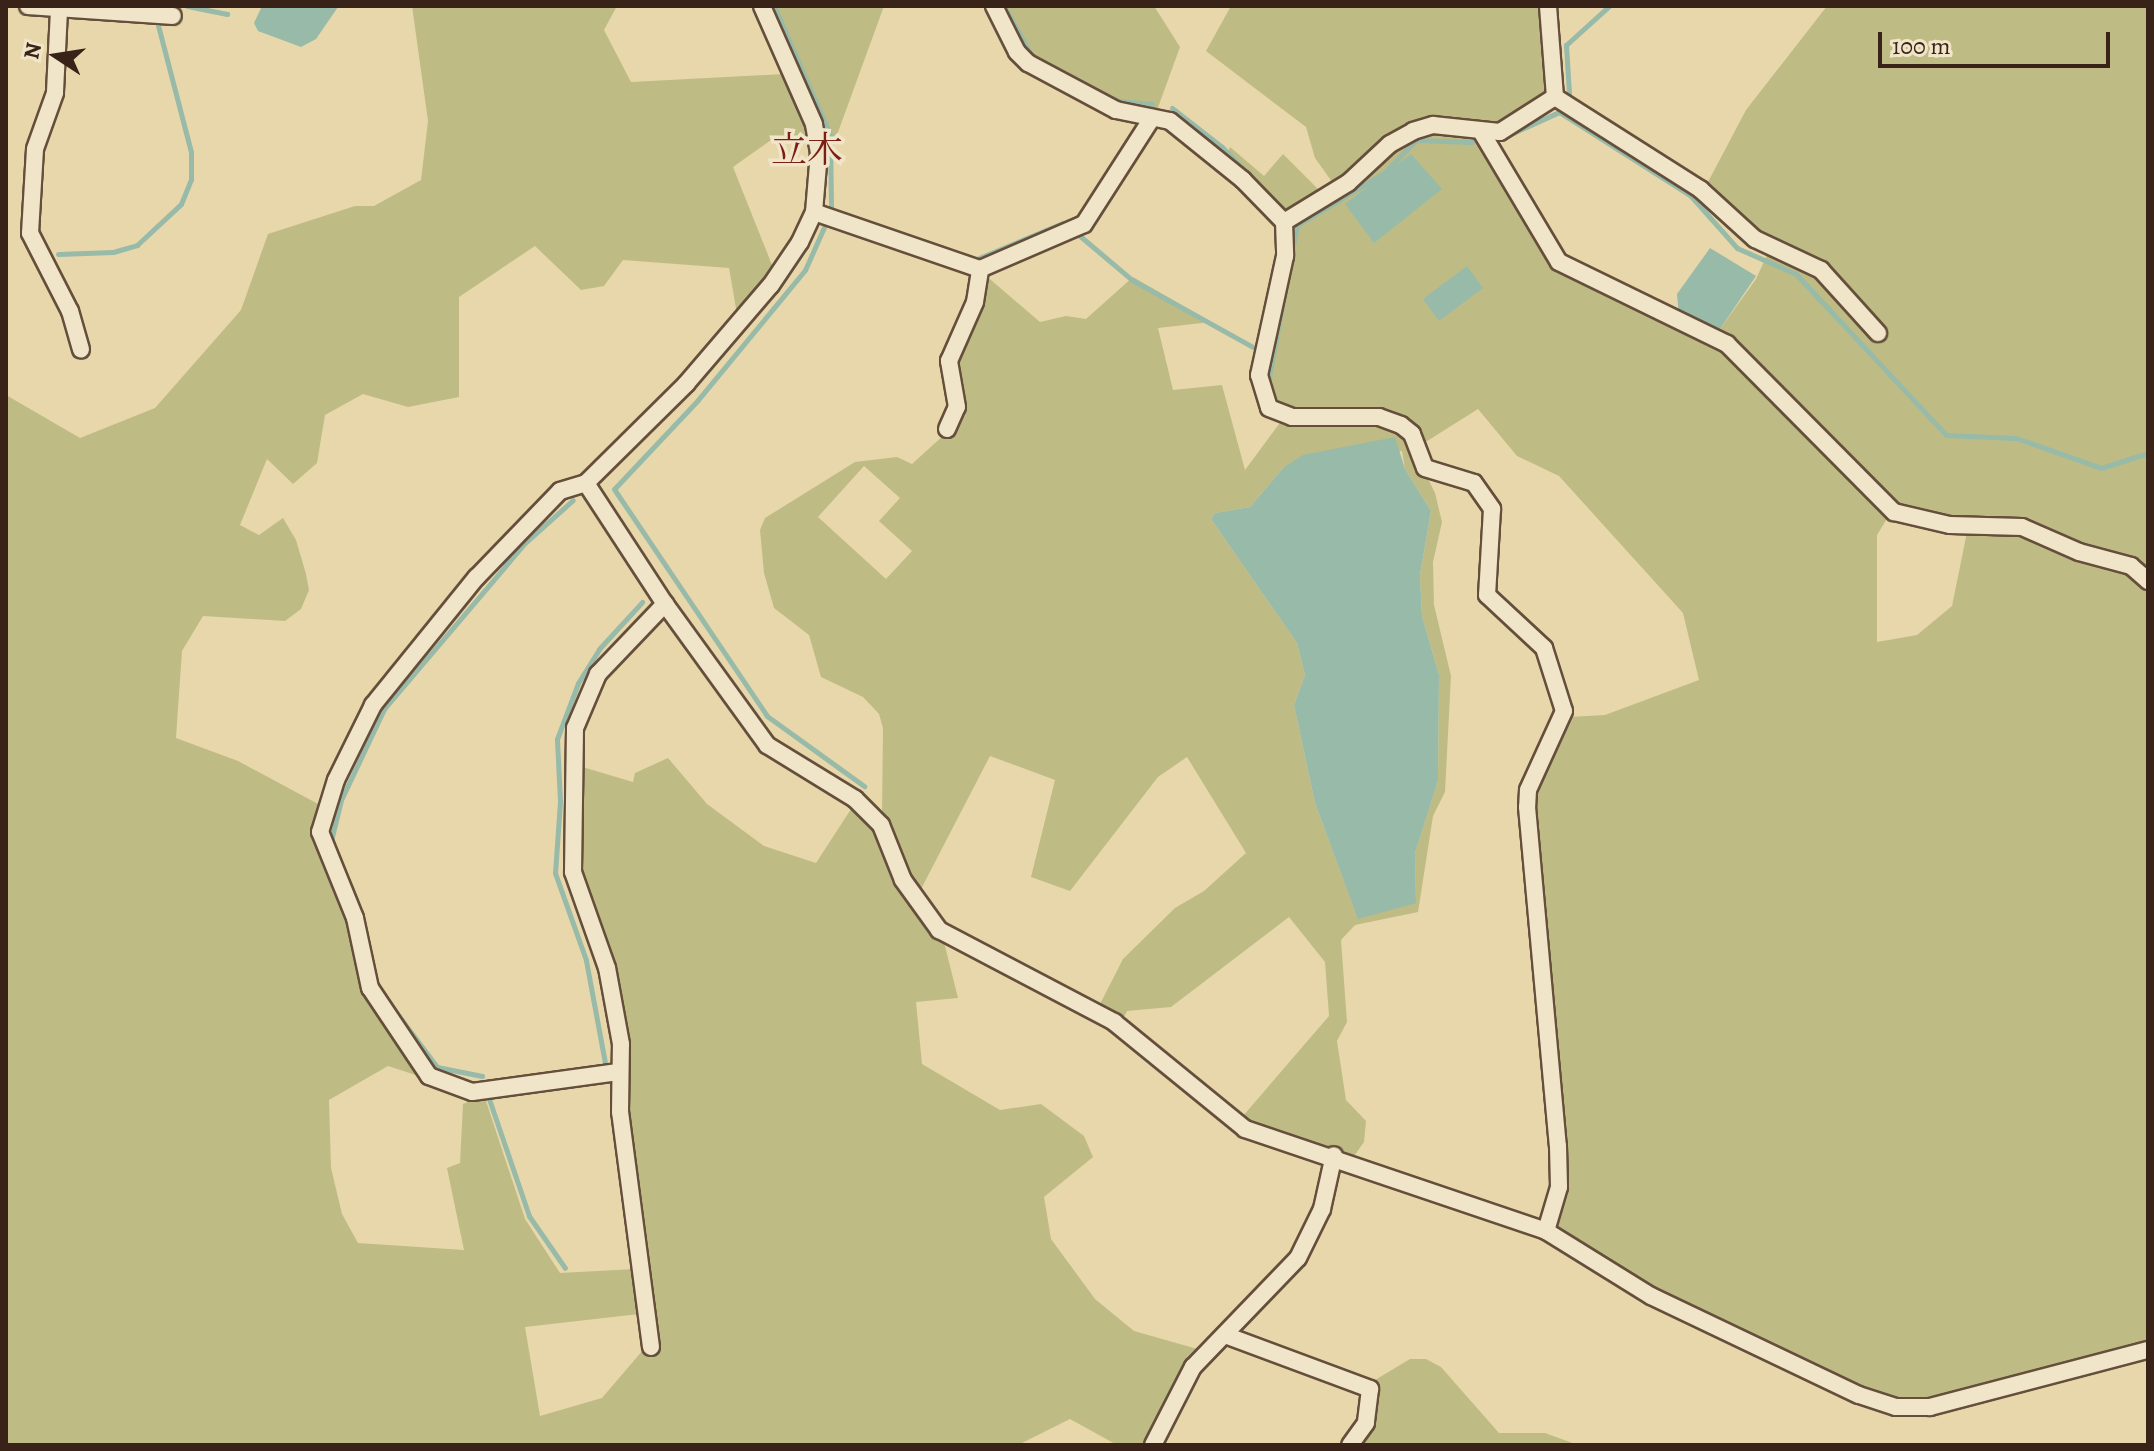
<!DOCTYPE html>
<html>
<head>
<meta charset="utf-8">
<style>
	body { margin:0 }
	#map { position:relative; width:2154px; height:1451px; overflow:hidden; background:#e8d7aa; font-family:Alegreya,"Noto Serif JP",serif }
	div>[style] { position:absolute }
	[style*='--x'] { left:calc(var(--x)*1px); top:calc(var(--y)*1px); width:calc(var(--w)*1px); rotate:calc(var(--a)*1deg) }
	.green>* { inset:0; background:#bebc84 }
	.water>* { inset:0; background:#97baa9 }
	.stream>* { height:5px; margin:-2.5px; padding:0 2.5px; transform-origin:2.5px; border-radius:2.5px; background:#97baa9 }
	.roads { filter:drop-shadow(2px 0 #654f3c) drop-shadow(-2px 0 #654f3c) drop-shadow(0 2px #654f3c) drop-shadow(0 -2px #654f3c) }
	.minor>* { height:16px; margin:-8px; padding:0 8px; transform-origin:8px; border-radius:8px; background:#f0e5c8 }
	span { translate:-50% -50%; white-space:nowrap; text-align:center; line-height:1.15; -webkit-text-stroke:7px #f0e5c8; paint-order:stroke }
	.quarter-label { font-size:36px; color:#7a1f14 }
	.frame { position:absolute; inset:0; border:8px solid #392217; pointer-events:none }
	.north { position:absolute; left:16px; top:16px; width:80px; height:80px; -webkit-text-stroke:6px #f0e5c8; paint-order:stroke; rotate:282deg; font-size:22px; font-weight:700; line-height:32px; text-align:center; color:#392217 }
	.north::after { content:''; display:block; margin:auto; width:28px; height:36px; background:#392217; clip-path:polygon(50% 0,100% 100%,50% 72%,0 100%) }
	.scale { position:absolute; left:1878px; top:32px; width:232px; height:36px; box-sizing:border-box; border:4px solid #392217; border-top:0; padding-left:10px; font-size:24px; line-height:28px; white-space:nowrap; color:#392217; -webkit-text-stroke:6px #f0e5c8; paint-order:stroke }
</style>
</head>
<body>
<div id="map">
	<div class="green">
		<i style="clip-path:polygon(412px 6px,617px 6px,604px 30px,631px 82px,784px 74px,810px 137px,771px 140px,733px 167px,774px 270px,737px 314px,729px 268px,623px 260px,604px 286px,581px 290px,535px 246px,459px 297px,459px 397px,408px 407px,363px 394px,325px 415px,317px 463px,293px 484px,267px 459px,240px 525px,259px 535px,283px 518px,296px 540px,306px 574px,309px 590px,301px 609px,285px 621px,203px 616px,182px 651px,176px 738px,238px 761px,320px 805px,317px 842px,352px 922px,358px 968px,428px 1079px,388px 1066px,329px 1100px,331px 1168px,342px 1214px,358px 1243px,464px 1250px,447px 1168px,460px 1163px,463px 1104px,484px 1095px,525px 1219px,560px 1273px,635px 1269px,639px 1314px,525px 1327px,540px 1416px,602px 1398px,643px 1350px,653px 1349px,626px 1103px,579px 867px,579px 766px,633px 782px,635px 773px,668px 758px,707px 804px,764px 846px,816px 863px,853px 806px,870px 825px,920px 919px,944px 942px,958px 998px,916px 1002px,922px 1064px,1000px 1110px,1041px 1104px,1084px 1136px,1093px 1157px,1044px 1197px,1051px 1239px,1095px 1299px,1134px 1331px,1201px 1350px,1149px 1445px,1117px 1445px,1070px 1419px,1018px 1445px,6px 1445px,6px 395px,80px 438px,155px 408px,241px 310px,268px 234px,355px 206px,374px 206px,421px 180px,428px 121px)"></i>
		<i style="clip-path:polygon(768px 6px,884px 6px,826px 165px)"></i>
		<i style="clip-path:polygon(999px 6px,1154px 6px,1180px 47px,1156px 113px,1117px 106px,1021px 51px)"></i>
		<i style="clip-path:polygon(1231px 6px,1545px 6px,1553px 89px,1491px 131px,1439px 123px,1335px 186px,1315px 158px,1306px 127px,1206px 51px)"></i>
		<i style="clip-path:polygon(evenodd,1827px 6px,2148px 6px,2148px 1345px,1912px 1405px,1870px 1395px,1645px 1289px,1554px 1230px,1565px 1175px,1532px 806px,1535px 787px,1569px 717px,1605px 715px,1699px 680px,1683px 613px,1559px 476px,1517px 456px,1478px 409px,1424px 443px,1409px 423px,1303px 413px,1269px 403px,1264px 370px,1290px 225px,1399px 144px,1429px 131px,1481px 138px,1549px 257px,1718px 332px,1756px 279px,1768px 253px,1737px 237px,1708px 182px,1746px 110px,1827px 6px,1894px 507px,1965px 522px,1967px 532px,1952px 606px,1917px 635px,1877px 642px,1877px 535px,1894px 507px)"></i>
		<i style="clip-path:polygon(1230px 147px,1264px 176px,1283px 154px,1322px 193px,1278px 214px,1226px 158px)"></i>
		<i style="clip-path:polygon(evenodd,984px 274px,1040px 322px,1066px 316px,1086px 319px,1133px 277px,1211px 322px,1158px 328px,1173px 390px,1222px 385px,1245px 470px,1282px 420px,1370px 420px,1406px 434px,1435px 493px,1442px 522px,1433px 562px,1434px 605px,1451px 676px,1445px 792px,1433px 816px,1418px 912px,1355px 925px,1341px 940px,1347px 1022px,1337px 1041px,1346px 1100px,1366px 1121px,1364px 1142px,1352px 1159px,1263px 1129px,1243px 1116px,1329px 1016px,1325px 962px,1289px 917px,1171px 1007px,1127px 1011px,1123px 1019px,1099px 1006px,1123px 959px,1175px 908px,1204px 891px,1246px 853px,1187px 757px,1158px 777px,1070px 891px,1031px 877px,1055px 780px,990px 756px,920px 891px,882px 813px,883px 728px,879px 714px,863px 697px,821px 677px,809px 635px,774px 608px,764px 573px,760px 530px,765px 518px,855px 462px,897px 457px,912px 464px,956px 424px,953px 366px,984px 274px,1402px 451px,1405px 469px,1431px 511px,1420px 575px,1422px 616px,1439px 675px,1438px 781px,1415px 853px,1416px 902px,1358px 918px,1315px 803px,1294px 705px,1305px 675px,1297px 643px,1211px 519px,1215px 513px,1250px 507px,1283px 468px,1402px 451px,984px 274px,864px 466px,900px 498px,879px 521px,912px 551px,886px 579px,818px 517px,864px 466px)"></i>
		<i style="clip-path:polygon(1410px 1359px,1426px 1359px,1441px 1367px,1499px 1433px,1545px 1433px,1578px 1445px,1355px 1445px,1375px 1380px)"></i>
	</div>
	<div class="water">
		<i style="clip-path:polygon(262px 6px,338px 6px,338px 7px,316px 39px,301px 47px,258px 31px,254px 23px)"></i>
		<i style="clip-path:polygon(1411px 154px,1442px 189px,1374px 243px,1345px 204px)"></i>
		<i style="clip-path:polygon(1710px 248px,1756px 276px,1718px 332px,1679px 316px,1677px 294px)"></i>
		<i style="clip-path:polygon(1467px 266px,1483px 288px,1439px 321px,1423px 299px)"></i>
		<i style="clip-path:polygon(1395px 437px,1405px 469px,1431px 511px,1420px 575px,1422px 616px,1439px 675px,1438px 781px,1415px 853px,1416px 903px,1358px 919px,1315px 803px,1294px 705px,1305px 675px,1297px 643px,1211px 519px,1215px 513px,1250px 507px,1283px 468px,1303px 455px)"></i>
	</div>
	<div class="stream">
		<i style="--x:187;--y:6;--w:41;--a:11.3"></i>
		<i style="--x:774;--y:6;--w:141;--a:66.5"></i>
		<i style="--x:830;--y:135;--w:76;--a:89.2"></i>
		<i style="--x:1004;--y:6;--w:56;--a:61.1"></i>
		<i style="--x:1099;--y:92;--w:21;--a:25"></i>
		<i style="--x:1118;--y:101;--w:34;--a:5"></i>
		<i style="--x:1569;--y:93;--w:48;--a:-93.6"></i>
		<i style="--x:1566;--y:45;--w:58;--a:-42.2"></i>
		<i style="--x:1172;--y:108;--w:63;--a:38"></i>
		<i style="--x:1222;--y:147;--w:64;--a:46.3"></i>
		<i style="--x:1502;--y:138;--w:63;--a:-24.5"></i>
		<i style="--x:1559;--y:112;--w:155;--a:32.4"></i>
		<i style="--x:1690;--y:195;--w:71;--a:48.4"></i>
		<i style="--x:1737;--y:248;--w:64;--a:23.8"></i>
		<i style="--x:1796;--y:274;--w:220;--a:47"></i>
		<i style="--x:1946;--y:435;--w:70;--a:2.5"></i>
		<i style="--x:2016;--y:438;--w:90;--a:19.4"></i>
		<i style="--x:2101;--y:468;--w:49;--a:-17.7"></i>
		<i style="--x:825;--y:225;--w:49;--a:114"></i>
		<i style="--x:805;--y:270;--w:168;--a:129.5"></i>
		<i style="--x:698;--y:400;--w:122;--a:133.3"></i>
		<i style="--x:614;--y:489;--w:274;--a:56"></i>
		<i style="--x:767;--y:716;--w:120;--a:35.8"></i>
		<i style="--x:1080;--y:236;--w:68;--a:40.2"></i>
		<i style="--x:1132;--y:280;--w:138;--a:29"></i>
		<i style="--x:58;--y:254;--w:55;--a:-2.1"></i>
		<i style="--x:113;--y:252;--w:25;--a:-16"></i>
		<i style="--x:137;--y:245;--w:60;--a:-43"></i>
		<i style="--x:181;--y:204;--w:27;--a:-68"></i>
		<i style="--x:191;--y:179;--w:27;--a:-90"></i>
		<i style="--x:191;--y:152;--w:131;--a:-104.6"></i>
		<i style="--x:972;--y:261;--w:99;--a:-22.7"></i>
		<i style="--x:1269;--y:377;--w:155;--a:-79.6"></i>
		<i style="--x:1297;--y:225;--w:101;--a:-30.9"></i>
		<i style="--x:1384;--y:173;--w:46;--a:-45.9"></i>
		<i style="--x:1416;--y:140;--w:56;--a:2"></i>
		<i style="--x:331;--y:841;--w:42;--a:-76.3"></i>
		<i style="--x:341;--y:800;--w:101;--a:-64.7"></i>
		<i style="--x:384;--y:709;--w:218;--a:-49.7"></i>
		<i style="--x:525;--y:543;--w:64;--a:-41.9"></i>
		<i style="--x:348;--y:880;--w:22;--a:68"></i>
		<i style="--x:389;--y:1003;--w:80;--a:53.1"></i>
		<i style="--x:437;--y:1067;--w:46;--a:11.3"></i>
		<i style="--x:605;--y:1063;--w:105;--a:-100.5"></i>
		<i style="--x:586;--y:960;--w:92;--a:-109.6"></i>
		<i style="--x:555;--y:873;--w:72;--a:-86"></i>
		<i style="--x:560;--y:801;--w:62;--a:-92.8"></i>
		<i style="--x:557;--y:739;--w:60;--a:-69.4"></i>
		<i style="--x:578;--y:683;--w:40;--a:-58"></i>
		<i style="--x:599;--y:649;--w:64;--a:-47.5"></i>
		<i style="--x:489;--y:1099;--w:124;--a:71.1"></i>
		<i style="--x:529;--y:1216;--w:63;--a:55.3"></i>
	</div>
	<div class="roads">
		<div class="minor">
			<i style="--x:28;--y:6;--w:145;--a:3.9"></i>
			<i style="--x:994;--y:6;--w:51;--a:63.4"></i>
			<i style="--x:1017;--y:52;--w:16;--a:45"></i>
			<i style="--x:1028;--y:63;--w:100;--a:28.1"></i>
			<i style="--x:1116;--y:110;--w:55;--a:11.5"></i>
			<i style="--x:1170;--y:121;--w:94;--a:38.9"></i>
			<i style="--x:1243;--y:180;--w:59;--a:45.7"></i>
			<i style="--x:1284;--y:222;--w:34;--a:88"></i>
			<i style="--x:1285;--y:256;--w:122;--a:102.3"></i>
			<i style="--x:1259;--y:375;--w:34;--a:73"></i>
			<i style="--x:1269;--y:408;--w:25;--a:21"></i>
			<i style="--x:1292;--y:417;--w:87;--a:0"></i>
			<i style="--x:1379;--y:417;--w:23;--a:20"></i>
			<i style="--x:1401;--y:425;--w:14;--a:39"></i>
			<i style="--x:1412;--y:434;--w:36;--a:69"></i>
			<i style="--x:1425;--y:468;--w:51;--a:17"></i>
			<i style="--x:1474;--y:483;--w:32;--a:55"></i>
			<i style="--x:1492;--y:509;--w:86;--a:93.3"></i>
			<i style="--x:1487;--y:595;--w:78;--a:42.9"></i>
			<i style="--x:1544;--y:648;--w:66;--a:72.4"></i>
			<i style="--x:1564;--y:711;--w:87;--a:114.5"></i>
			<i style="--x:1528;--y:790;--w:17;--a:93"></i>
			<i style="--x:1527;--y:807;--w:340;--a:84.8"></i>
			<i style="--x:1558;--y:1146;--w:41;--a:88.6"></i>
			<i style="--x:1559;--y:1187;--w:46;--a:106.5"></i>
			<i style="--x:59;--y:10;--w:83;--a:92.8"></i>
			<i style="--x:55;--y:93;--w:59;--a:109.7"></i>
			<i style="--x:35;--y:149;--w:84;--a:93.4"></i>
			<i style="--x:30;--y:233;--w:88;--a:62.9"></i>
			<i style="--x:70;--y:311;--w:40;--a:74"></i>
			<i style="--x:1555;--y:97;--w:172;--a:32.4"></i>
			<i style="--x:1700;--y:189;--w:74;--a:42.3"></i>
			<i style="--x:1755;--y:239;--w:73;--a:25.2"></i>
			<i style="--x:1821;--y:270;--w:85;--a:47.9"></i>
			<i style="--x:1482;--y:133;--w:150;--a:59.2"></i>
			<i style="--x:1559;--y:262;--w:187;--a:26"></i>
			<i style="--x:1727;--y:344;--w:237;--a:45.2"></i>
			<i style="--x:1894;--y:512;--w:57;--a:13.1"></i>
			<i style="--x:1950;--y:525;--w:72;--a:1.6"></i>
			<i style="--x:2022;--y:527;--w:62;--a:23.7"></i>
			<i style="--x:2079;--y:552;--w:54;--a:15.1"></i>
			<i style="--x:2131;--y:566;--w:23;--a:41"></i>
			<i style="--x:814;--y:212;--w:176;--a:19"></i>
			<i style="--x:980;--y:269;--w:113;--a:-23.4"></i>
			<i style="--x:1084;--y:224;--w:126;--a:-57.3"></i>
			<i style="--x:1284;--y:222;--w:75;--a:-31.4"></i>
			<i style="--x:1348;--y:183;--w:57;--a:-42.9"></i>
			<i style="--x:1390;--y:144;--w:26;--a:-29"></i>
			<i style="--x:1413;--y:131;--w:21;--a:-17"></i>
			<i style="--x:1433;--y:125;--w:67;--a:6"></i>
			<i style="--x:1500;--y:132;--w:65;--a:-32.5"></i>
			<i style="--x:1555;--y:97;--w:91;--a:-94.4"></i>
			<i style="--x:947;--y:429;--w:24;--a:-66"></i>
			<i style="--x:957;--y:407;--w:47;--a:-99.9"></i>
			<i style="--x:949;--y:361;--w:64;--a:-66.2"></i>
			<i style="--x:975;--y:302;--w:33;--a:-81"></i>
			<i style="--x:586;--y:483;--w:145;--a:56.9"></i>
			<i style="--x:665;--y:604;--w:174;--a:54.1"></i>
			<i style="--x:767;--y:745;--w:103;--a:31.5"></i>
			<i style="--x:855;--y:799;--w:37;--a:45"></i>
			<i style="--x:881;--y:825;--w:59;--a:68.2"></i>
			<i style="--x:903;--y:880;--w:62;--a:54.2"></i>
			<i style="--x:939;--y:930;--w:198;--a:27.7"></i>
			<i style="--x:1114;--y:1022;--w:169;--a:39.2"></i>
			<i style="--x:1245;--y:1129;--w:318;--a:18.7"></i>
			<i style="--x:1546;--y:1231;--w:123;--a:31.8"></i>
			<i style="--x:1651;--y:1296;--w:230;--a:25.5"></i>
			<i style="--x:1859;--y:1395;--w:39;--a:18"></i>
			<i style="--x:1896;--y:1407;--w:34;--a:0"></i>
			<i style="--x:1930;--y:1407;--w:225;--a:-14.7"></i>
			<i style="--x:618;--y:1072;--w:147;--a:172.2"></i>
			<i style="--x:472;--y:1092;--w:46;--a:-159.6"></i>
			<i style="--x:429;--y:1076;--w:106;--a:-123.8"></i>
			<i style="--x:370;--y:988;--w:72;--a:-102.1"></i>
			<i style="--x:355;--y:918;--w:93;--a:-112.1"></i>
			<i style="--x:320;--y:832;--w:54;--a:-72.9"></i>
			<i style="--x:336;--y:780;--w:84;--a:-63.7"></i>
			<i style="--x:373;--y:705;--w:164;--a:-51"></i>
			<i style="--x:476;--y:578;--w:121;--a:-46"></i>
			<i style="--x:560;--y:491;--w:27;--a:-17"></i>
			<i style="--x:586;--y:483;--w:141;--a:-44.7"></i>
			<i style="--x:686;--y:384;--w:130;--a:-49.4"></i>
			<i style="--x:771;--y:285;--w:52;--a:-56"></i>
			<i style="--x:800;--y:242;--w:33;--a:-65"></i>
			<i style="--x:814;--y:212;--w:59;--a:-85.2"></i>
			<i style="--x:819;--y:153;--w:29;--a:-100"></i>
			<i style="--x:814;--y:124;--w:129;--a:-113.8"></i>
			<i style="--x:1225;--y:1335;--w:155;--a:20.4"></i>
			<i style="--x:1370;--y:1389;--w:34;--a:97"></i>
			<i style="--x:1366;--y:1423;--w:27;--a:126"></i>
			<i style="--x:651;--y:1347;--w:237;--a:-97.5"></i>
			<i style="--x:620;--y:1112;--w:68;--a:-89.2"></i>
			<i style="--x:621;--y:1044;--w:77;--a:-100.4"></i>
			<i style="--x:607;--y:968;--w:102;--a:-109.5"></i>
			<i style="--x:573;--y:872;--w:144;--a:-89.2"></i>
			<i style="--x:575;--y:728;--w:59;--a:-66.9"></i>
			<i style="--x:598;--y:674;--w:97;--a:-46.3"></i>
			<i style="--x:1153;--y:1445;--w:88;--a:-62.9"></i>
			<i style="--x:1193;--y:1367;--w:151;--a:-46.1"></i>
			<i style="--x:1298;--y:1258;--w:55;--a:-63.9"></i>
			<i style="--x:1322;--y:1209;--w:55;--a:-77.5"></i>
		</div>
	</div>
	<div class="quarter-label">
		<span style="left:807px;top:150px">立木</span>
	</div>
	<div class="frame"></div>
	<div class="north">N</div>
	<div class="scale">100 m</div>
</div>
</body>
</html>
